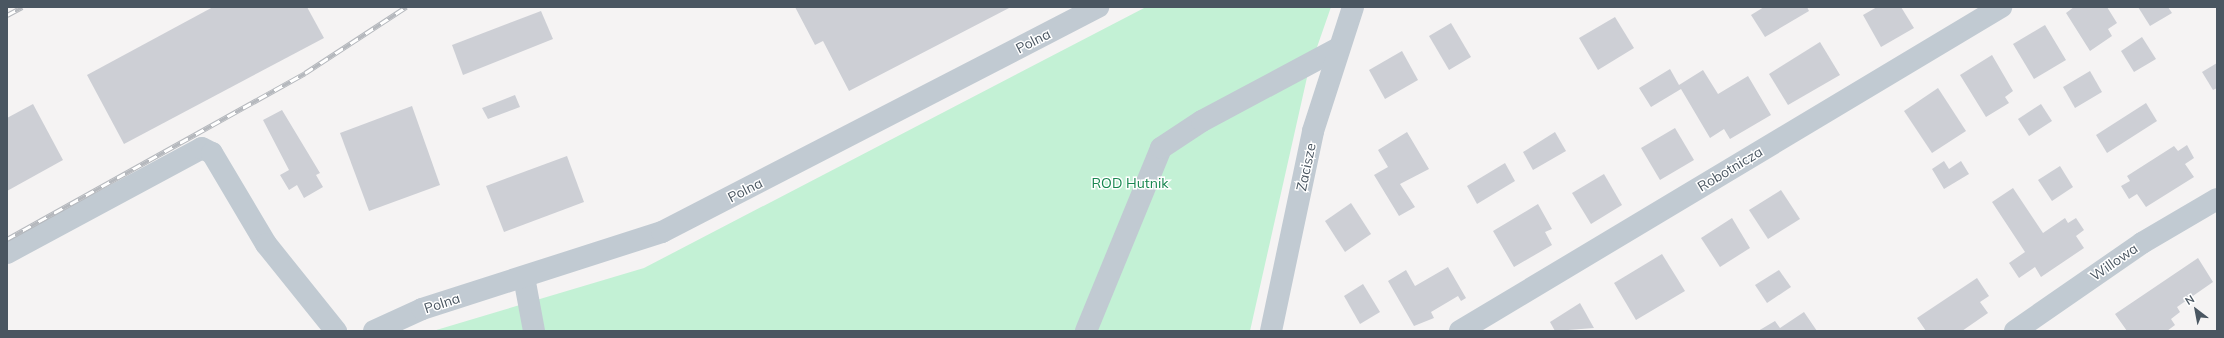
<!DOCTYPE html>
<html>
<head>
<meta charset="utf-8">
<style>
	body { margin:0 }
	#map { position:relative; width:2224px; height:338px; overflow:hidden; background:#f5f3f3; font-family:Mulish,sans-serif }
	div>[style] { position:absolute }
	[style*='--x'] { left:calc(var(--x)*1px); top:calc(var(--y)*1px); width:calc(var(--w)*1px); rotate:calc(var(--a)*1deg) }
	.green>* { inset:0; background:#c3f1d5 }
	.building>* { inset:0; background:#cdcfd5 }
	.minor>* { height:22px; margin:-11px; padding:0 11px; transform-origin:11px; border-radius:11px; background:#c1cad2 }
	.rail>* { height:4.5px; margin-top:-2.25px; transform-origin:0; background:repeating-linear-gradient(90deg,#fff 0 9px,#b5b8bd 0 18px); box-sizing:border-box; border-block:1px solid #b5b8bd }
	span { translate:-50% -50%; white-space:nowrap; text-align:center; line-height:1.15; -webkit-text-stroke:3px #fff; paint-order:stroke }
	.street-label { font-size:14px; color:#4a5661 }
	.park-label { font-size:14px; color:#17864f }
	.frame { position:absolute; inset:0; border:8px solid #4a5661; pointer-events:none }
	.north { position:absolute; left:2176px; top:290px; width:40px; height:40px; -webkit-text-stroke:3px #fff; paint-order:stroke; rotate:328deg; font-size:11px; font-weight:700; line-height:16px; text-align:center; color:#4a5661 }
	.north::after { content:''; display:block; margin:auto; width:14px; height:18px; background:#4a5661; clip-path:polygon(50% 0,100% 100%,50% 72%,0 100%) }
</style>
</head>
<body>
<div id="map">
	<div class="green">
		<i style="clip-path:polygon(1146px 7px,1331px 7px,1308px 73px,1250px 331px,433px 331px,644px 268px)"></i>
	</div>
	<div class="building">
		<i style="clip-path:polygon(213px 7px,307px 7px,324px 38px,124px 144px,87px 75px)"></i>
		<i style="clip-path:polygon(795px 7px,1011px 7px,849px 91px,823px 41px,815px 45px)"></i>
		<i style="clip-path:polygon(1764px 7px,1807px 7px,1809px 11px,1765px 37px,1751px 15px)"></i>
		<i style="clip-path:polygon(1877px 7px,1901px 7px,1914px 28px,1881px 47px,1863px 15px)"></i>
		<i style="clip-path:polygon(2074px 7px,2107px 7px,2117px 23px,2108px 29px,2112px 36px,2090px 51px,2066px 13px)"></i>
		<i style="clip-path:polygon(2138px 7px,2168px 7px,2172px 13px,2150px 26px)"></i>
		<i style="clip-path:polygon(541px 11px,553px 39px,463px 75px,452px 45px)"></i>
		<i style="clip-path:polygon(1615px 17px,1634px 48px,1598px 70px,1579px 38px)"></i>
		<i style="clip-path:polygon(1451px 23px,1471px 57px,1449px 70px,1429px 36px)"></i>
		<i style="clip-path:polygon(2045px 25px,2066px 60px,2034px 79px,2013px 44px)"></i>
		<i style="clip-path:polygon(2142px 37px,2156px 59px,2134px 72px,2121px 51px)"></i>
		<i style="clip-path:polygon(1820px 42px,1840px 75px,1788px 105px,1769px 74px)"></i>
		<i style="clip-path:polygon(1402px 51px,1418px 80px,1385px 99px,1369px 70px)"></i>
		<i style="clip-path:polygon(1992px 55px,2013px 91px,2005px 97px,2009px 103px,1986px 117px,1960px 75px)"></i>
		<i style="clip-path:polygon(2217px 63px,2217px 88px,2213px 90px,2202px 72px)"></i>
		<i style="clip-path:polygon(1670px 69px,1679px 85px,1703px 70px,1718px 94px,1748px 76px,1771px 115px,1730px 139px,1724px 129px,1710px 138px,1681px 89px,1651px 107px,1639px 88px)"></i>
		<i style="clip-path:polygon(2090px 71px,2102px 92px,2075px 108px,2063px 87px)"></i>
		<i style="clip-path:polygon(1938px 88px,1966px 131px,1932px 153px,1904px 111px)"></i>
		<i style="clip-path:polygon(515px 95px,520px 107px,488px 119px,482px 108px)"></i>
		<i style="clip-path:polygon(2146px 103px,2157px 121px,2107px 153px,2096px 135px)"></i>
		<i style="clip-path:polygon(33px 104px,63px 160px,7px 191px,7px 118px)"></i>
		<i style="clip-path:polygon(2041px 104px,2052px 121px,2029px 136px,2018px 119px)"></i>
		<i style="clip-path:polygon(412px 106px,440px 185px,369px 211px,340px 133px)"></i>
		<i style="clip-path:polygon(282px 110px,320px 173px,316px 175px,323px 187px,304px 198px,297px 185px,289px 190px,280px 175px,289px 170px,263px 120px)"></i>
		<i style="clip-path:polygon(1675px 128px,1694px 160px,1660px 180px,1641px 148px)"></i>
		<i style="clip-path:polygon(1407px 132px,1429px 169px,1400px 184px,1415px 207px,1399px 216px,1374px 175px,1388px 167px,1378px 150px)"></i>
		<i style="clip-path:polygon(1555px 132px,1566px 151px,1533px 170px,1523px 152px)"></i>
		<i style="clip-path:polygon(2187px 145px,2194px 158px,2185px 164px,2194px 177px,2146px 207px,2137px 194px,2129px 199px,2121px 186px,2130px 181px,2127px 176px,2174px 146px,2178px 151px)"></i>
		<i style="clip-path:polygon(567px 156px,584px 202px,504px 232px,486px 186px)"></i>
		<i style="clip-path:polygon(1944px 161px,1949px 169px,1961px 161px,1969px 174px,1944px 189px,1932px 169px)"></i>
		<i style="clip-path:polygon(1505px 163px,1515px 181px,1477px 204px,1467px 186px)"></i>
		<i style="clip-path:polygon(2060px 166px,2073px 187px,2052px 201px,2038px 180px)"></i>
		<i style="clip-path:polygon(1604px 174px,1622px 205px,1591px 224px,1572px 193px)"></i>
		<i style="clip-path:polygon(2013px 188px,2043px 233px,2065px 218px,2068px 223px,2076px 218px,2084px 230px,2076px 236px,2084px 248px,2041px 277px,2035px 267px,2019px 278px,2009px 263px,2025px 252px,1992px 202px)"></i>
		<i style="clip-path:polygon(1781px 190px,1800px 219px,1768px 239px,1749px 210px)"></i>
		<i style="clip-path:polygon(1351px 203px,1371px 234px,1345px 252px,1325px 221px)"></i>
		<i style="clip-path:polygon(1538px 204px,1552px 229px,1545px 232px,1552px 245px,1514px 267px,1493px 231px)"></i>
		<i style="clip-path:polygon(1732px 218px,1750px 248px,1720px 267px,1701px 238px)"></i>
		<i style="clip-path:polygon(1662px 254px,1685px 291px,1636px 320px,1614px 283px)"></i>
		<i style="clip-path:polygon(2198px 258px,2213px 282px,2177px 307px,2180px 312px,2171px 319px,2175px 325px,2167px 331px,2127px 331px,2115px 314px)"></i>
		<i style="clip-path:polygon(1448px 267px,1466px 298px,1461px 301px,1458px 296px,1431px 312px,1434px 318px,1414px 326px,1388px 281px,1406px 270px,1415px 286px)"></i>
		<i style="clip-path:polygon(1779px 270px,1791px 287px,1767px 303px,1755px 285px)"></i>
		<i style="clip-path:polygon(1977px 278px,1989px 296px,1980px 302px,1988px 313px,1962px 331px,1926px 331px,1917px 318px)"></i>
		<i style="clip-path:polygon(1363px 284px,1380px 312px,1360px 324px,1344px 296px)"></i>
		<i style="clip-path:polygon(1580px 303px,1594px 328px,1555px 331px,1550px 322px)"></i>
		<i style="clip-path:polygon(1804px 312px,1817px 331px,1758px 331px,1775px 321px,1780px 328px)"></i>
	</div>
	<div class="minor">
		<i style="--x:7;--y:253;--w:221;--a:-28.3"></i>
		<i style="--x:202;--y:148;--w:11;--a:27"></i>
		<i style="--x:212;--y:153;--w:106;--a:59.3"></i>
		<i style="--x:266;--y:244;--w:112;--a:51.2"></i>
		<i style="--x:524;--y:277;--w:55;--a:79.5"></i>
		<i style="--x:374;--y:331;--w:53;--a:-24.6"></i>
		<i style="--x:422;--y:309;--w:252;--a:-17.8"></i>
		<i style="--x:662;--y:232;--w:491;--a:-27.3"></i>
		<i style="--x:1086;--y:331;--w:198;--a:-67.7"></i>
		<i style="--x:1161;--y:148;--w:49;--a:-33.4"></i>
		<i style="--x:1202;--y:121;--w:155;--a:-28.1"></i>
		<i style="--x:1271;--y:331;--w:204;--a:-78.1"></i>
		<i style="--x:1313;--y:131;--w:130;--a:-72.1"></i>
		<i style="--x:1460;--y:331;--w:631;--a:-30.92"></i>
		<i style="--x:2015;--y:331;--w:155;--a:-34.7"></i>
		<i style="--x:2142;--y:243;--w:87;--a:-30.4"></i>
	</div>
	<div class="rail">
		<i style="--x:7;--y:15;--w:17;--a:-28"></i>
		<i style="--x:7;--y:239;--w:341;--a:-29.1"></i>
		<i style="--x:305;--y:73;--w:121;--a:-33.2"></i>
	</div>
	<div class="street-label">
		<span style="left:1033px;top:41px;rotate:-27deg">Polna</span>
		<span style="left:1306px;top:167px;rotate:-78deg">Zacisze</span>
		<span style="left:1730px;top:169px;rotate:-31deg">Robotnicza</span>
		<span style="left:745px;top:190px;rotate:-27deg">Polna</span>
		<span style="left:2114px;top:262px;rotate:-35deg">Willowa</span>
		<span style="left:442px;top:303px;rotate:-18deg">Polna</span>
	</div>
	<div class="park-label">
		<span style="left:1130px;top:183px">ROD Hutnik</span>
	</div>
	<div class="frame"></div>
	<div class="north">N</div>
</div>
</body>
</html>
